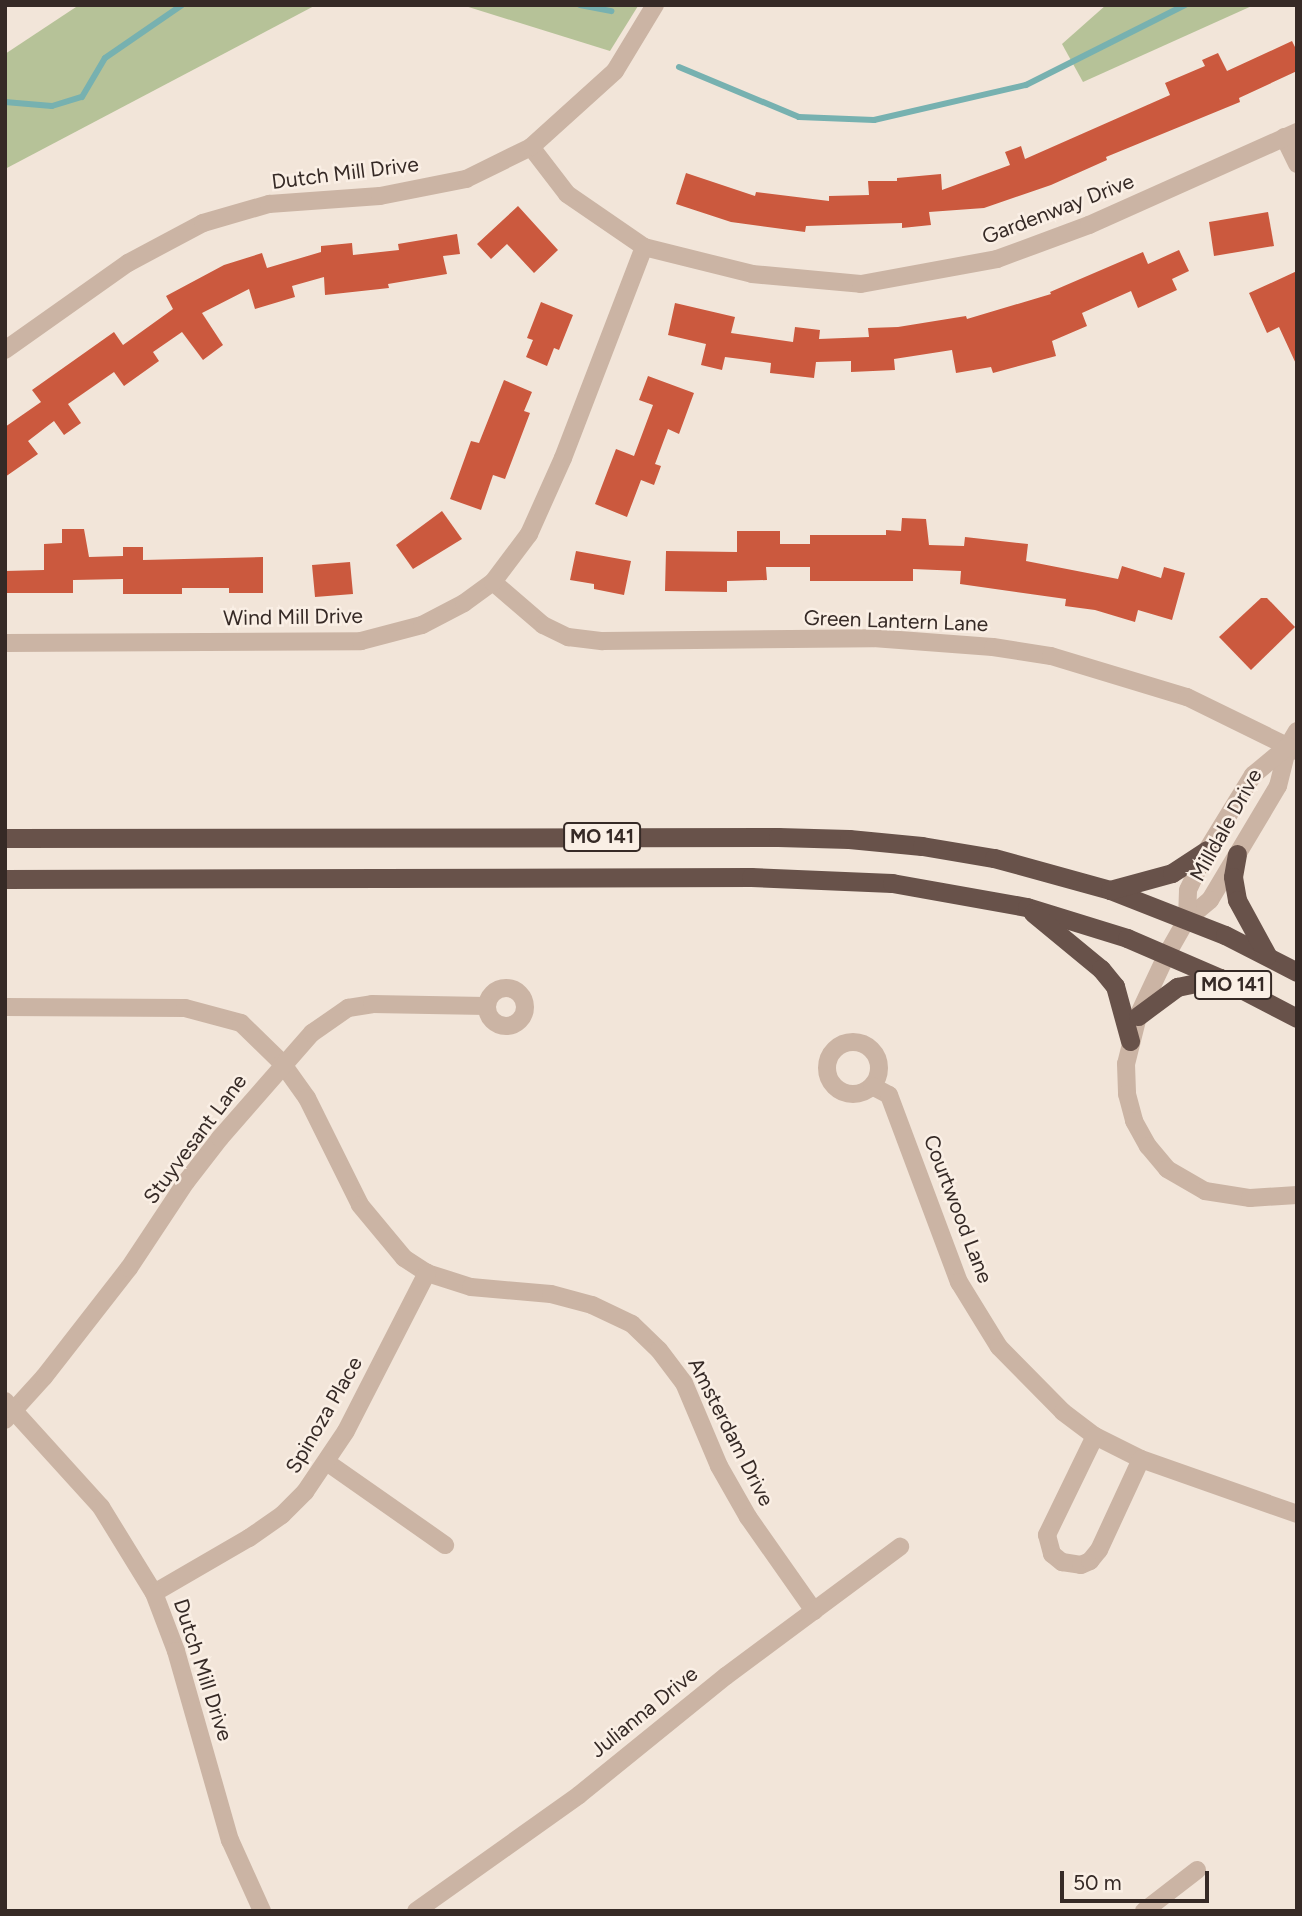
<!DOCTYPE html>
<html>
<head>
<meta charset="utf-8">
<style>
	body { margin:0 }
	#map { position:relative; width:1302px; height:1916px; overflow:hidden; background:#f2e5d9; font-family:Figtree,sans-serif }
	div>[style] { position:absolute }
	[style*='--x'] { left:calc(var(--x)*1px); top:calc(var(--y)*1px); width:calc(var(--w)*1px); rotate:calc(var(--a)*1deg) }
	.green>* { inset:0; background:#b6c298 }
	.stream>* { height:6px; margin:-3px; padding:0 3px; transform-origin:3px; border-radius:3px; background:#77b1b0 }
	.building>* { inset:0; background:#cb593e }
	.minor>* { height:18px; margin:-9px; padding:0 9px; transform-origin:9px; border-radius:9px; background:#cbb4a4 }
	.minor>.ring { margin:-9px; padding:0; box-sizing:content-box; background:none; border:18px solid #cbb4a4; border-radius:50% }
	.tertiary>* { height:18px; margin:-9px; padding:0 9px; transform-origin:9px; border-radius:9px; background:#cbb4a4 }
	.trunk>* { height:19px; margin:-9.5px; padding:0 9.5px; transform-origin:9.5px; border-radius:9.5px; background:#68524a }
	span { translate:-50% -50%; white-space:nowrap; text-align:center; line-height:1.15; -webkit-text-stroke:5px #faefe5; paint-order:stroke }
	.shield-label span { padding:2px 5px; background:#faefe5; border:2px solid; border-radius:5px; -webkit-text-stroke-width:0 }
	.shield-label { font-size:19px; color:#362a26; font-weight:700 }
	.street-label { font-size:21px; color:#362a26 }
	.frame { position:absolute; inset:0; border:7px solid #362a26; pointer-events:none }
	.scale { position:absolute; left:1060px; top:1871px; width:149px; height:32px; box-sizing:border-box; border:4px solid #362a26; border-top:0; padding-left:9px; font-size:21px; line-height:24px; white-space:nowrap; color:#362a26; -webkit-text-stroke:5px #faefe5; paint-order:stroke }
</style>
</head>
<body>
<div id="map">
	<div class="green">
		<i style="clip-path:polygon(79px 5px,316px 5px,5px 169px,5px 54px)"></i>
		<i style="clip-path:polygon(462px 5px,636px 5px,638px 6px,610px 51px)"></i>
		<i style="clip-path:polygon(1106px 5px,1254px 5px,1083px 82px,1062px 44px)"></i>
	</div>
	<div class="stream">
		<i style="--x:580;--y:5;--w:32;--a:11"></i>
		<i style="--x:679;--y:67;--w:130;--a:22.6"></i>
		<i style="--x:799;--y:117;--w:75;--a:2.3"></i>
		<i style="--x:874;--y:120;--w:156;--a:-13"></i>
		<i style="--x:1026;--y:85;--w:178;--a:-26.7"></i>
		<i style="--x:5;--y:102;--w:47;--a:4.9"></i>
		<i style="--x:52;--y:106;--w:31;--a:-17"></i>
		<i style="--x:82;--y:97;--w:45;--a:-59.5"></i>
		<i style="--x:105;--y:58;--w:93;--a:-34.5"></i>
	</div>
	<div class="building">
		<i style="clip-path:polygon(1292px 41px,1297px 51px,1297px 71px,1239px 98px,1240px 102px,1106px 157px,1107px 160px,1051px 185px,984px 208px,929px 212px,931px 225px,902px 228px,902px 223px,806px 226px,805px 232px,731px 222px,676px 204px,686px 173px,755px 196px,756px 192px,829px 201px,829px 196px,869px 195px,868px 181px,897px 181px,897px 178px,941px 174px,942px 190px,1010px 165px,1005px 152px,1021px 146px,1025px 159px,1170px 95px,1165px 83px,1205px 66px,1202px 60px,1218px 53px,1227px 71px)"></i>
		<i style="clip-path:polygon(518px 206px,558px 250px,534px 273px,507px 244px,491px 259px,477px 244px)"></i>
		<i style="clip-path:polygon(1268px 212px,1274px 246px,1214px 256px,1209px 222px)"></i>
		<i style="clip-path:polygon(457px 234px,460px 254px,443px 256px,447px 274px,388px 284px,389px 288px,325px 295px,324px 277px,292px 286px,295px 297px,255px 309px,249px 289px,202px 313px,223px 345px,203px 360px,182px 332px,153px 352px,159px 361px,124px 386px,114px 372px,68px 404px,81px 423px,64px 435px,54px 421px,28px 441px,38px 454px,5px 477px,5px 427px,41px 402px,32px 390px,114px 332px,123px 345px,173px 309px,166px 296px,224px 265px,262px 253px,267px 268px,321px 252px,321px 246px,352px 243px,353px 255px,399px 250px,398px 244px)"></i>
		<i style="clip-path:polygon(1179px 250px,1189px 271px,1172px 279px,1177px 290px,1138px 308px,1131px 291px,1082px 313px,1087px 326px,1052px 341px,1056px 356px,993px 373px,991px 367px,956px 373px,952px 350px,894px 359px,895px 370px,851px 372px,851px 361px,816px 362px,814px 378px,770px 373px,771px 363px,725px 357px,722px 370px,701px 365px,706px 344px,668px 335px,675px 303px,735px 317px,731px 333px,793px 342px,795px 327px,820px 330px,819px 339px,869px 337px,868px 328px,898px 327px,966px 316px,967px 319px,1051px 294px,1050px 292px,1143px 252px,1148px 264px)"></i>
		<i style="clip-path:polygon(1297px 271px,1297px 366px,1279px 327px,1267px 333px,1249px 293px)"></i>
		<i style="clip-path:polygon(541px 302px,573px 315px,559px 350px,554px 348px,547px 366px,526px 357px,533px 340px,527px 338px)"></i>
		<i style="clip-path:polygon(648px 376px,694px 393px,679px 434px,668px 429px,655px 464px,661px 466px,654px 485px,641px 480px,627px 517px,595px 504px,616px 449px,634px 456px,653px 405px,639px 400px)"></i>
		<i style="clip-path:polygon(504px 380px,532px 392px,524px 411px,530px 413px,505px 479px,493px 475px,481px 510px,450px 499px,471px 441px,479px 443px)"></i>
		<i style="clip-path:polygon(442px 511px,462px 539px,413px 569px,396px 545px)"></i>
		<i style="clip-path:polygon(902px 518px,926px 519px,929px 545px,964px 546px,965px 537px,1028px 544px,1026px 561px,1118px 579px,1122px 566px,1161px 578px,1164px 567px,1185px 573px,1172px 620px,1138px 610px,1135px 622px,1095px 610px,1065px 606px,1066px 599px,960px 584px,961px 571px,913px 569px,913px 581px,810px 581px,810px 567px,766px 567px,767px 580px,727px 581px,727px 592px,665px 591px,666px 551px,737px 552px,737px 531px,780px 531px,780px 544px,810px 544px,810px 535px,886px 535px,886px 530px,901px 531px)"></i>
		<i style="clip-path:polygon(62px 529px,84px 529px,89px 557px,123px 556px,123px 547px,143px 547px,143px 560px,263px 557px,263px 593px,229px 593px,229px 588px,182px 588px,182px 594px,123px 594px,123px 579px,73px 580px,73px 593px,5px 593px,5px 571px,44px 570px,44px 544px,62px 543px)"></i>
		<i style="clip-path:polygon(576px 551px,631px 561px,624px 595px,594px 589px,594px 584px,570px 580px)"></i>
		<i style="clip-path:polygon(350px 562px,353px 594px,315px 597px,312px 565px)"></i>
		<i style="clip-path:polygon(1261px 598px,1267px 598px,1295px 627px,1251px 670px,1219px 637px)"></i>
	</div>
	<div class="minor">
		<i style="--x:1284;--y:137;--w:30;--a:64"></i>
		<i style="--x:531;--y:147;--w:59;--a:52.5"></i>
		<i style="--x:567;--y:194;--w:93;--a:34.5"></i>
		<i style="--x:644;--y:247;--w:111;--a:14"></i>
		<i style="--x:752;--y:274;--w:109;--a:5.2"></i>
		<i style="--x:861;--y:284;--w:138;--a:-10.4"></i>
		<i style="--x:997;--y:259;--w:98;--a:-20.3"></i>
		<i style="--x:1089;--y:225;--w:228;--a:-24.1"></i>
		<i style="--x:493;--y:582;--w:66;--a:40.7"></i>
		<i style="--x:543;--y:625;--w:28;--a:26"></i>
		<i style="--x:568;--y:637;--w:35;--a:7"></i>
		<i style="--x:603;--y:641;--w:270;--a:-0.6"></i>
		<i style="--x:873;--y:638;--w:120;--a:4.3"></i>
		<i style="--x:993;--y:647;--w:59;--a:8.8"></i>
		<i style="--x:1051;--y:656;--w:142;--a:16.8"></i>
		<i style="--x:1187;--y:697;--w:123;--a:26.1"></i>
		<i style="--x:5;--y:643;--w:356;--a:-0.3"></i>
		<i style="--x:361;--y:641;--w:63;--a:-14.7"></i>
		<i style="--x:422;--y:625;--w:47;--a:-27.6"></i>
		<i style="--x:464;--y:603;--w:36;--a:-36"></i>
		<i style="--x:493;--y:582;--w:60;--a:-53.1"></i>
		<i style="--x:529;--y:534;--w:83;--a:-65.9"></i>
		<i style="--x:563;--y:458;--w:226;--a:-69"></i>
		<i style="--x:1297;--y:731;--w:17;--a:121"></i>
		<i style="--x:1288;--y:746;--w:41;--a:104"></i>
		<i style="--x:1278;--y:786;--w:133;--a:120.8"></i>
		<i style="--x:1210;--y:900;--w:30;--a:140"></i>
		<i style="--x:1187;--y:919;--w:40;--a:119.7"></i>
		<i style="--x:1167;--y:954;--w:68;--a:115.1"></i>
		<i style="--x:1138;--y:1016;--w:49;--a:104"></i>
		<i style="--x:1126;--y:1064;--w:30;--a:88"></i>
		<i style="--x:1127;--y:1094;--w:28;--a:75"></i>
		<i style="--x:1134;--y:1121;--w:29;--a:61"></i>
		<i style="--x:1148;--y:1146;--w:30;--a:50"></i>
		<i style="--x:1167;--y:1169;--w:44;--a:30.1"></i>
		<i style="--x:1205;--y:1191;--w:46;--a:8.8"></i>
		<i style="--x:1250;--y:1198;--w:47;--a:-3.7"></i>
		<i style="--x:1187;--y:919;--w:29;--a:-88"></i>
		<i style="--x:1188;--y:890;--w:44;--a:-64.6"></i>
		<i style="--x:1207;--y:850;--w:88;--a:-58.5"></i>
		<i style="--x:1253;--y:775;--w:45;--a:-39.6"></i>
		<i class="ring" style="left:487px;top:988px;width:20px;height:20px"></i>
		<i style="--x:5;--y:1007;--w:180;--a:0.3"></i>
		<i style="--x:185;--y:1008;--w:58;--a:15"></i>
		<i style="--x:241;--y:1023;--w:57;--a:44.3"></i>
		<i style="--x:282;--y:1063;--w:43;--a:54.5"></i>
		<i style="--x:307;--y:1098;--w:119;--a:63.6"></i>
		<i style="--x:360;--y:1205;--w:69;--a:50.3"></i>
		<i style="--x:404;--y:1258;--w:27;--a:33"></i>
		<i style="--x:427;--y:1273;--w:46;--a:17.7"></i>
		<i style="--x:471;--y:1287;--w:80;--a:5"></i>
		<i style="--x:551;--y:1294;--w:42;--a:15"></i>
		<i style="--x:592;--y:1305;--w:44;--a:25.4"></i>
		<i style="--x:632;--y:1324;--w:37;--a:44"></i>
		<i style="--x:659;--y:1350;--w:41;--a:52.9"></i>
		<i style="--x:684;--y:1383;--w:90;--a:67.1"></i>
		<i style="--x:719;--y:1466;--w:59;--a:60.4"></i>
		<i style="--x:748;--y:1517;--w:115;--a:54.9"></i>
		<i class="ring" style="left:827px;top:1042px;width:34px;height:34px"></i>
		<i style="--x:872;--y:1086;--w:19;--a:28"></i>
		<i style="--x:889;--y:1095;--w:200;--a:69.5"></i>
		<i style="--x:959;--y:1282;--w:76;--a:58.4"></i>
		<i style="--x:999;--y:1347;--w:91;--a:45.4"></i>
		<i style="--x:1063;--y:1412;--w:40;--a:37"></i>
		<i style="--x:1095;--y:1436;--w:51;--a:26.6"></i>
		<i style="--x:1141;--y:1459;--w:165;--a:19.4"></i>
		<i style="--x:5;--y:1420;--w:58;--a:-47.8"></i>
		<i style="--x:44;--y:1377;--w:138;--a:-52.1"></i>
		<i style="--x:129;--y:1268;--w:103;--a:-56.5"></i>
		<i style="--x:186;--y:1182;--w:56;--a:-52.3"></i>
		<i style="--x:220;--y:1138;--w:140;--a:-48.8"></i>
		<i style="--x:312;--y:1033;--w:44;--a:-34.8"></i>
		<i style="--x:348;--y:1008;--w:24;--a:-9"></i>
		<i style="--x:372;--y:1004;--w:114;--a:1"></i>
		<i style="--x:1095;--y:1436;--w:110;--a:115.9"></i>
		<i style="--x:1047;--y:1535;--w:20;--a:75"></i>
		<i style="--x:1052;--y:1554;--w:13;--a:39"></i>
		<i style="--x:1062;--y:1562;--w:19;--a:9"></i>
		<i style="--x:1081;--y:1565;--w:10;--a:-24"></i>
		<i style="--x:1090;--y:1561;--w:14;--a:-51"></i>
		<i style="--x:1099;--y:1550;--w:100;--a:-65.2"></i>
		<i style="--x:328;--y:1463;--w:143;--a:35"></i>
		<i style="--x:154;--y:1593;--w:110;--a:-30.1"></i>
		<i style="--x:249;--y:1538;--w:40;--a:-34.9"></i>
		<i style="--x:282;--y:1515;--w:33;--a:-45"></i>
		<i style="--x:305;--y:1492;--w:73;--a:-56.1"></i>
		<i style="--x:346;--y:1431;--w:178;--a:-62.9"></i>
		<i style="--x:416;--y:1911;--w:200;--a:-35.4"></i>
		<i style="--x:579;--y:1795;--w:189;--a:-39"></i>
		<i style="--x:726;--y:1676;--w:217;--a:-36.6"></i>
		<i style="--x:1144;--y:1911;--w:67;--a:-37.7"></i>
	</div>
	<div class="tertiary">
		<i style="--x:5;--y:350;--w:151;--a:-35.3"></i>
		<i style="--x:128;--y:263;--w:85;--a:-28.1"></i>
		<i style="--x:203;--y:223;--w:69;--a:-16.1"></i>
		<i style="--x:269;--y:204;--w:111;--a:-4.1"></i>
		<i style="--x:380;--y:196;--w:88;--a:-11.2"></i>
		<i style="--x:466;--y:179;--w:72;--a:-26.2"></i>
		<i style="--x:531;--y:147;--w:113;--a:-42.1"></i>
		<i style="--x:615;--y:71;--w:77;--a:-58.8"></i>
		<i style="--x:5;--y:1401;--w:143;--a:47.8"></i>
		<i style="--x:101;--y:1507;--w:101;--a:58.4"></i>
		<i style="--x:154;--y:1593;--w:62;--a:69.2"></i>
		<i style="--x:176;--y:1651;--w:197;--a:74.1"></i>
		<i style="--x:230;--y:1840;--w:78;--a:65.7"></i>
	</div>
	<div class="trunk">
		<i style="--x:5;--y:838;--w:773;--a:-0.07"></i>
		<i style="--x:778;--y:837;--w:71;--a:1.6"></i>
		<i style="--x:849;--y:839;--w:73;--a:5.5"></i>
		<i style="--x:922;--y:846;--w:73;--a:9.5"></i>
		<i style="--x:994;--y:858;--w:120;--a:15.4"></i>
		<i style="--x:1110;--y:890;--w:123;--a:21.4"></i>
		<i style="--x:1225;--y:935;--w:81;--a:27.2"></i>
		<i style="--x:1237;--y:854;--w:23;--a:100"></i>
		<i style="--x:1233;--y:877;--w:23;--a:80"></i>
		<i style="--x:1237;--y:900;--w:63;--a:61.4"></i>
		<i style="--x:5;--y:879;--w:746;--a:-0.15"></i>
		<i style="--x:751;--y:877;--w:141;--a:2.4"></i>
		<i style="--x:892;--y:883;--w:137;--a:10.1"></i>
		<i style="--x:1027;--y:907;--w:105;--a:17.2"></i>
		<i style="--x:1127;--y:938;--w:101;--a:23.3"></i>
		<i style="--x:1220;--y:978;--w:87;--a:27.5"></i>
		<i style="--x:1110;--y:890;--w:64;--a:-15.3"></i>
		<i style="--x:1172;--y:873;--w:42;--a:-33.3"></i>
		<i style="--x:1033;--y:913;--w:88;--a:39.5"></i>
		<i style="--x:1101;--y:969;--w:22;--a:51"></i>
		<i style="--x:1115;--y:986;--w:57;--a:74.7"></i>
		<i style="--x:1138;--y:1016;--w:49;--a:-36.6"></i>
		<i style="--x:1177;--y:987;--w:44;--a:-11.8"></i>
	</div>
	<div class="shield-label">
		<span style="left:602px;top:837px">MO 141</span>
		<span style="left:1233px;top:985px">MO 141</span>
	</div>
	<div class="street-label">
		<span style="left:345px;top:173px;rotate:-7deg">Dutch Mill Drive</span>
		<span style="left:1058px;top:209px;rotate:-21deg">Gardenway Drive</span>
		<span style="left:293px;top:617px;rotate:-1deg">Wind Mill Drive</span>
		<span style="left:896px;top:621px;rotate:2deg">Green Lantern Lane</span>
		<span style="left:1226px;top:825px;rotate:-61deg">Milldale Drive</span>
		<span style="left:195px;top:1139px;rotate:-53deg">Stuyvesant Lane</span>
		<span style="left:958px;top:1209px;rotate:69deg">Courtwood Lane</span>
		<span style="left:324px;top:1415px;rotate:-60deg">Spinoza Place</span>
		<span style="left:731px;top:1432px;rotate:63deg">Amsterdam Drive</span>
		<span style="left:203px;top:1670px;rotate:72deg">Dutch Mill Drive</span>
		<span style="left:644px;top:1712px;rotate:-39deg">Julianna Drive</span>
	</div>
	<div class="frame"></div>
	<div class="scale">50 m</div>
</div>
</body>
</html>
